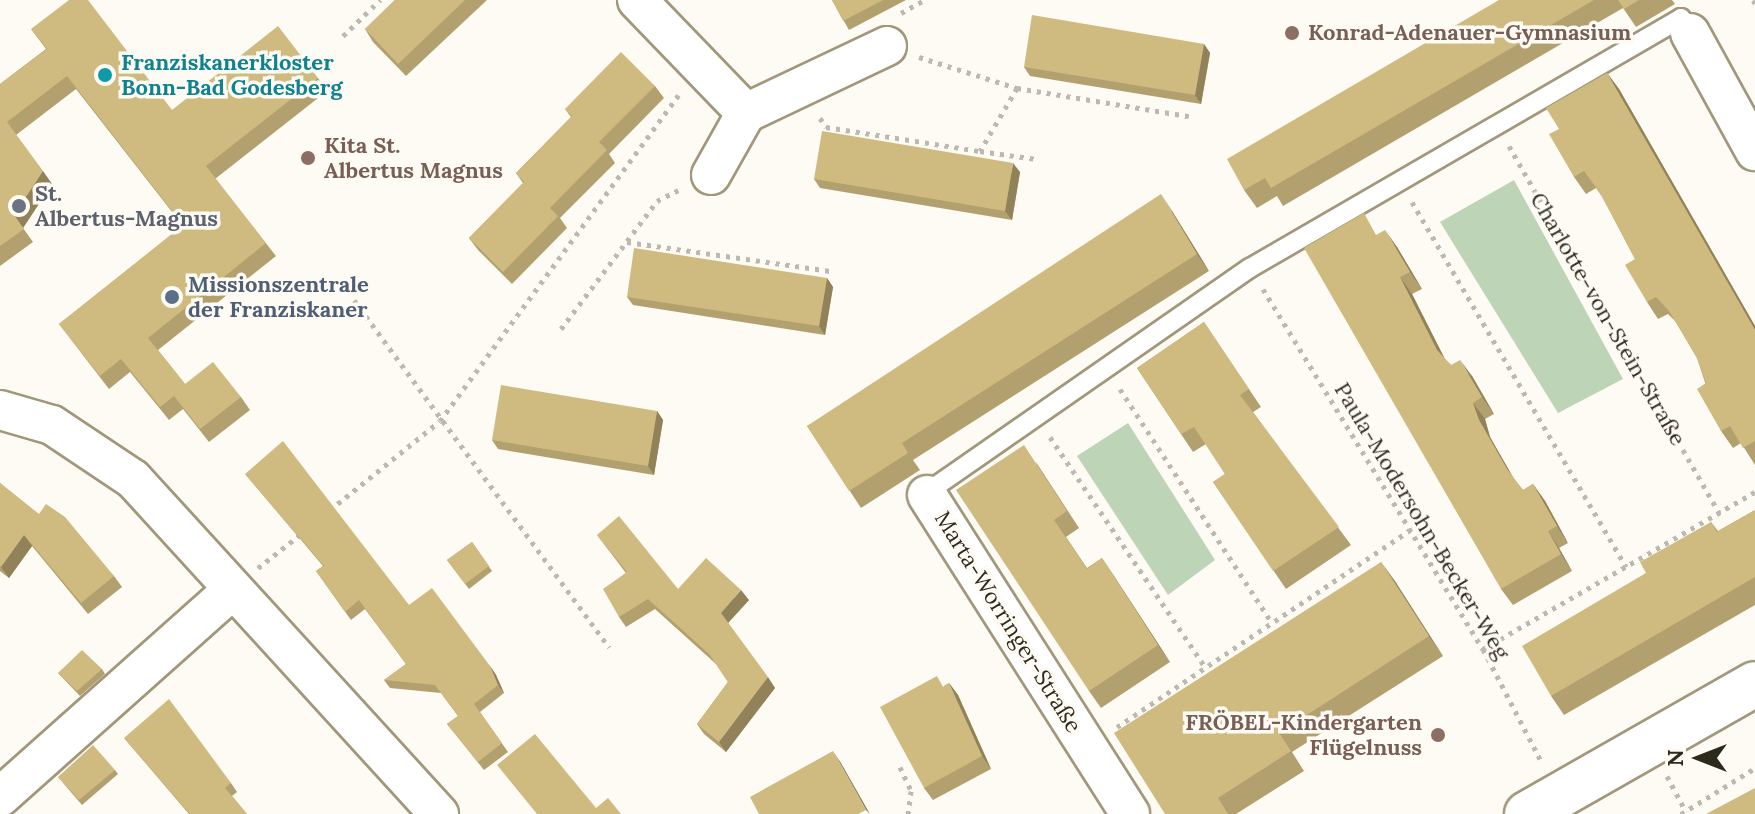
<!DOCTYPE html>
<html>
<head>
<meta charset="utf-8">
<style>
	body { margin:0 }
	#map { position:relative; width:1755px; height:814px; overflow:hidden; background:#fefbf5; font-family:Lora,serif }
	div>[style] { position:absolute }
	[style*='--x'] { left:calc(var(--x)*1px); top:calc(var(--y)*1px); width:calc(var(--w)*1px); rotate:calc(var(--a)*1deg) }
	.green>* { inset:0; background:#bdd5b6 }
	.path>* { height:5px; margin-top:-2.5px; transform-origin:0; background:repeating-linear-gradient(90deg,#bcb9b1 0 4px,transparent 0 10px) }
	.roads { filter:drop-shadow(2px 0 #a2977a) drop-shadow(-2px 0 #a2977a) drop-shadow(0 2px #a2977a) drop-shadow(0 -2px #a2977a) }
	.service>* { height:18px; margin:-9px; padding:0 9px; transform-origin:9px; border-radius:9px; background:#fff }
	.minor>* { height:38px; margin:-19px; padding:0 19px; transform-origin:19px; border-radius:19px; background:#fff }
	.tertiary>* { height:44px; margin:-22px; padding:0 22px; transform-origin:22px; border-radius:22px; background:#fff }
	.wall>* { inset:0; background:#b2a06e }
	.shaded-wall>* { inset:0; background:#91825a }
	.building>* { inset:0; background:#cfba80 }
	.dots>* { width:22px; height:22px; translate:-50% -50%; box-sizing:border-box; border:4px solid #fefbf5; border-radius:50% }
	span { translate:-50% -50%; white-space:nowrap; text-align:center; line-height:1.15; -webkit-text-stroke:7px #fefbf5; paint-order:stroke }
	.education-label { font-size:22px; color:#785e54; font-weight:700 }
	.left { translate:0 -50%; text-align:left }
	.right { translate:-100% -50%; text-align:right }
	.culture-label { font-size:22px; color:#0d838f; font-weight:700 }
	.worship-label { font-size:22px; color:#5b616d; font-weight:700 }
	.service-label { font-size:22px; color:#4e5e75; font-weight:700 }
	.street-label { font-size:22px; color:#2d291d }
	.north { position:absolute; left:1659px; top:718px; width:80px; height:80px; -webkit-text-stroke:6px #fefbf5; paint-order:stroke; rotate:270deg; font-size:22px; font-weight:700; line-height:32px; text-align:center; color:#2d291d }
	.north::after { content:''; display:block; margin:auto; width:28px; height:36px; background:#2d291d; clip-path:polygon(50% 0,100% 100%,50% 72%,0 100%) }
</style>
</head>
<body>
<div id="map">
	<div class="green">
		<i style="clip-path:polygon(1514px 180px,1623px 379px,1558px 413px,1440px 222px)"></i>
		<i style="clip-path:polygon(1128px 423px,1215px 560px,1168px 595px,1077px 456px)"></i>
	</div>
	<div class="path">
		<i style="--x:1753;--y:0;--w:4;--a:56"></i>
		<i style="--x:901;--y:13;--w:26;--a:-29"></i>
		<i style="--x:343;--y:36;--w:52;--a:-44.2"></i>
		<i style="--x:919;--y:57;--w:103;--a:17.6"></i>
		<i style="--x:1017;--y:88;--w:179;--a:9.3"></i>
		<i style="--x:1017;--y:88;--w:73;--a:120.4"></i>
		<i style="--x:980;--y:151;--w:57;--a:8.1"></i>
		<i style="--x:820;--y:118;--w:11;--a:56"></i>
		<i style="--x:826;--y:127;--w:156;--a:8.9"></i>
		<i style="--x:1509;--y:146;--w:423;--a:60.2"></i>
		<i style="--x:1412;--y:202;--w:423;--a:59.6"></i>
		<i style="--x:627;--y:242;--w:207;--a:8.1"></i>
		<i style="--x:1263;--y:289;--w:422;--a:58.6"></i>
		<i style="--x:1483;--y:649;--w:128;--a:62.6"></i>
		<i style="--x:354;--y:300;--w:431;--a:53.7"></i>
		<i style="--x:561;--y:329;--w:160;--a:-53.1"></i>
		<i style="--x:657;--y:201;--w:27;--a:-27"></i>
		<i style="--x:1120;--y:389;--w:279;--a:57"></i>
		<i style="--x:1050;--y:437;--w:277;--a:56"></i>
		<i style="--x:330;--y:510;--w:141;--a:-39"></i>
		<i style="--x:440;--y:421;--w:404;--a:-53.8"></i>
		<i style="--x:258;--y:568;--w:55;--a:-38.3"></i>
		<i style="--x:1483;--y:649;--w:314;--a:-30"></i>
		<i style="--x:1117;--y:727;--w:353;--a:-33.9"></i>
		<i style="--x:900;--y:767;--w:26;--a:65"></i>
		<i style="--x:911;--y:791;--w:23;--a:97"></i>
		<i style="--x:1667;--y:776;--w:40;--a:62"></i>
		<i style="--x:1681;--y:814;--w:87;--a:-31.9"></i>
	</div>
	<div class="roads">
		<div class="service">
			<i style="--x:926;--y:493;--w:394;--a:-34.8"></i>
			<i style="--x:1250;--y:268;--w:498;--a:-30.1"></i>
			<i style="--x:1681;--y:18;--w:17;--a:59"></i>
		</div>
		<div class="minor">
			<i style="--x:637;--y:0;--w:157;--a:46"></i>
			<i style="--x:746;--y:113;--w:156;--a:-25.4"></i>
			<i style="--x:1690;--y:33;--w:135;--a:61.2"></i>
			<i style="--x:711;--y:175;--w:71;--a:-60.6"></i>
			<i style="--x:0;--y:410;--w:54;--a:16.1"></i>
			<i style="--x:52;--y:425;--w:97;--a:33.7"></i>
			<i style="--x:133;--y:479;--w:454;--a:47.6"></i>
			<i style="--x:927;--y:495;--w:378;--a:57.5"></i>
			<i style="--x:0;--y:797;--w:311;--a:-41.7"></i>
		</div>
		<div class="tertiary">
			<i style="--x:1527;--y:814;--w:262;--a:-29.7"></i>
		</div>
	</div>
	<div class="wall">
		<i style="clip-path:polygon(395px 0,487px 0,406px 76px,373px 42px,365px 29px)"></i>
		<i style="clip-path:polygon(832px 0,906px 0,849px 30px)"></i>
		<i style="clip-path:polygon(1499px 0,1672px 0,1675px 4px,1636px 27px,1623px 8px,1283px 206px,1277px 196px,1257px 208px,1244px 190px)"></i>
		<i style="clip-path:polygon(31px 29px,172px 110px,318px 78px,327px 91px,215px 179px,276px 256px,158px 350px,185px 384px,241px 397px,250px 410px,209px 442px,183px 409px,169px 420px,130px 372px,109px 389px,59px 324px,183px 226px,76px 89px,16px 135px,52px 184px,23px 228px,33px 242px,0 266px,0 84px,46px 49px)"></i>
		<i style="clip-path:polygon(1204px 44px,1210px 53px,1201px 104px,1030px 76px,1024px 67px)"></i>
		<i style="clip-path:polygon(1607px 73px,1619px 89px,1755px 326px,1755px 465px,1741px 443px,1733px 448px,1721px 431px,1697px 358px,1676px 322px,1668px 314px,1658px 319px,1647px 302px,1635px 259px,1603px 198px,1596px 188px,1586px 194px,1574px 177px,1559px 129px)"></i>
		<i style="clip-path:polygon(655px 86px,664px 98px,609px 154px,615px 163px,560px 218px,567px 228px,512px 284px,478px 250px,469px 238px,523px 183px,516px 173px,571px 117px,565px 109px)"></i>
		<i style="clip-path:polygon(1020px 172px,1012px 220px,820px 188px,814px 179px)"></i>
		<i style="clip-path:polygon(1172px 211px,1209px 271px,913px 460px,920px 470px,861px 508px,807px 426px)"></i>
		<i style="clip-path:polygon(1378px 234px,1397px 247px,1422px 289px,1412px 294px,1444px 358px,1451px 365px,1472px 376px,1494px 414px,1485px 419px,1490px 437px,1514px 479px,1523px 490px,1533px 484px,1545px 501px,1568px 543px,1559px 548px,1572px 571px,1513px 605px,1501px 589px)"></i>
		<i style="clip-path:polygon(827px 278px,833px 287px,825px 335px,633px 305px,627px 297px)"></i>
		<i style="clip-path:polygon(1204px 322px,1261px 407px,1253px 412px,1351px 545px,1286px 589px,1213px 482px,1225px 474px,1206px 444px,1193px 452px,1137px 368px)"></i>
		<i style="clip-path:polygon(657px 411px,663px 420px,654px 475px,498px 449px,492px 440px)"></i>
		<i style="clip-path:polygon(1036px 462px,1079px 528px,1066px 537px,1087px 568px,1102px 558px,1170px 662px,1101px 708px,1089px 691px)"></i>
		<i style="clip-path:polygon(245px 474px,409px 605px,490px 666px,496px 675px,504px 693px,480px 712px,508px 752px,484px 770px,447px 724px,458px 716px,441px 693px,390px 688px,384px 680px,406px 664px,365px 609px,351px 620px,316px 571px,323px 566px)"></i>
		<i style="clip-path:polygon(0 483px,114px 576px,122px 587px,88px 614px,32px 546px,9px 578px,0 571px)"></i>
		<i style="clip-path:polygon(1755px 510px,1755px 605px,1564px 715px,1551px 696px,1646px 573px,1711px 522px,1718px 531px)"></i>
		<i style="clip-path:polygon(597px 535px,678px 589px,749px 600px,728px 623px,775px 688px,726px 752px,704px 734px,697px 724px,728px 682px,716px 664px,655px 609px,626px 627px,619px 617px,626px 573px)"></i>
		<i style="clip-path:polygon(472px 542px,492px 571px,469px 589px,447px 560px)"></i>
		<i style="clip-path:polygon(1381px 562px,1443px 656px,1292px 752px,1304px 771px,1236px 814px,1165px 814px)"></i>
		<i style="clip-path:polygon(102px 669px,105px 674px,80px 696px,58px 673px)"></i>
		<i style="clip-path:polygon(949px 683px,958px 695px,991px 769px,933px 800px,924px 788px,944px 686px)"></i>
		<i style="clip-path:polygon(124px 738px,231px 783px,237px 792px,232px 796px,247px 814px,189px 814px)"></i>
		<i style="clip-path:polygon(115px 770px,118px 774px,82px 805px,58px 777px)"></i>
	</div>
	<div class="shaded-wall">
		<i style="clip-path:polygon(1204px 44px,1210px 53px,1201px 104px,1195px 95px)"></i>
		<i style="clip-path:polygon(1607px 73px,1619px 89px,1755px 326px,1755px 330px)"></i>
		<i style="clip-path:polygon(1013px 163px,1020px 172px,1012px 220px,1005px 211px)"></i>
		<i style="clip-path:polygon(43px 171px,52px 184px,23px 228px,14px 215px)"></i>
		<i style="clip-path:polygon(1161px 194px,1172px 211px,1209px 271px,1197px 254px)"></i>
		<i style="clip-path:polygon(1385px 230px,1397px 247px,1422px 289px,1410px 272px)"></i>
		<i style="clip-path:polygon(1400px 277px,1412px 294px,1449px 367px,1437px 350px)"></i>
		<i style="clip-path:polygon(827px 278px,833px 287px,825px 335px,819px 326px)"></i>
		<i style="clip-path:polygon(1460px 360px,1472px 376px,1494px 414px,1482px 397px)"></i>
		<i style="clip-path:polygon(1473px 403px,1485px 419px,1490px 437px,1518px 486px,1507px 469px,1479px 420px)"></i>
		<i style="clip-path:polygon(657px 411px,663px 420px,654px 475px,648px 466px)"></i>
		<i style="clip-path:polygon(1533px 484px,1545px 501px,1568px 543px,1557px 526px)"></i>
		<i style="clip-path:polygon(1548px 531px,1559px 548px,1572px 571px,1561px 554px)"></i>
		<i style="clip-path:polygon(24px 535px,32px 546px,9px 578px,1px 567px)"></i>
		<i style="clip-path:polygon(1102px 558px,1114px 576px,1170px 662px,1158px 645px)"></i>
		<i style="clip-path:polygon(1381px 562px,1395px 581px,1443px 656px,1429px 636px)"></i>
		<i style="clip-path:polygon(741px 590px,749px 600px,728px 623px,721px 613px)"></i>
		<i style="clip-path:polygon(490px 666px,496px 675px,504px 693px,498px 685px)"></i>
		<i style="clip-path:polygon(768px 677px,775px 688px,726px 752px,719px 742px)"></i>
		<i style="clip-path:polygon(949px 683px,958px 695px,991px 769px,982px 756px)"></i>
		<i style="clip-path:polygon(833px 751px,841px 763px,870px 814px,866px 810px)"></i>
	</div>
	<div class="building">
		<i style="clip-path:polygon(69px 0,88px 0,172px 110px,278px 26px,318px 78px,206px 166px,266px 243px,148px 338px,185px 384px,213px 362px,241px 397px,200px 429px,174px 396px,160px 407px,121px 359px,100px 376px,59px 324px,183px 225px,67px 76px,7px 122px,43px 171px,14px 215px,24px 229px,0 246px,0 84px,47px 49px,31px 29px)"></i>
		<i style="clip-path:polygon(395px 0,465px 0,398px 64px,365px 29px)"></i>
		<i style="clip-path:polygon(832px 0,883px 0,843px 21px)"></i>
		<i style="clip-path:polygon(1499px 0,1594px 0,1271px 188px,1265px 178px,1244px 190px,1227px 159px)"></i>
		<i style="clip-path:polygon(1618px 0,1639px 0,1624px 9px)"></i>
		<i style="clip-path:polygon(1032px 15px,1204px 44px,1195px 95px,1024px 67px)"></i>
		<i style="clip-path:polygon(621px 52px,655px 86px,599px 142px,607px 150px,550px 208px,558px 216px,503px 272px,469px 238px,524px 182px,516px 173px,572px 116px,565px 109px)"></i>
		<i style="clip-path:polygon(1607px 73px,1755px 330px,1755px 441px,1743px 448px,1730px 426px,1721px 431px,1697px 389px,1706px 383px,1697px 358px,1669px 311px,1656px 297px,1647px 302px,1625px 265px,1635px 259px,1600px 193px,1584px 171px,1574px 177px,1549px 134px,1559px 129px,1546px 108px)"></i>
		<i style="clip-path:polygon(822px 131px,1013px 163px,1005px 211px,814px 179px)"></i>
		<i style="clip-path:polygon(1161px 194px,1197px 254px,902px 443px,908px 453px,849px 491px,807px 426px)"></i>
		<i style="clip-path:polygon(1364px 213px,1376px 235px,1385px 230px,1410px 272px,1400px 277px,1437px 350px,1451px 365px,1460px 360px,1482px 397px,1473px 403px,1479px 420px,1507px 469px,1523px 490px,1533px 484px,1557px 526px,1548px 531px,1561px 554px,1501px 589px,1304px 248px)"></i>
		<i style="clip-path:polygon(634px 248px,827px 278px,819px 326px,627px 297px)"></i>
		<i style="clip-path:polygon(1204px 322px,1249px 389px,1240px 395px,1339px 527px,1273px 571px,1213px 482px,1225px 474px,1194px 427px,1181px 434px,1137px 368px)"></i>
		<i style="clip-path:polygon(501px 385px,657px 411px,648px 466px,492px 440px)"></i>
		<i style="clip-path:polygon(283px 441px,409px 605px,432px 588px,490px 666px,498px 685px,474px 704px,502px 743px,478px 762px,447px 724px,458px 716px,435px 685px,384px 680px,406px 664px,359px 600px,345px 612px,316px 571px,324px 566px,245px 474px)"></i>
		<i style="clip-path:polygon(1024px 445px,1067px 511px,1054px 520px,1087px 569px,1102px 558px,1158px 645px,1089px 691px,956px 490px)"></i>
		<i style="clip-path:polygon(0 483px,39px 514px,46px 504px,65px 517px,114px 576px,81px 603px,24px 535px,1px 567px,0 566px)"></i>
		<i style="clip-path:polygon(1755px 510px,1755px 577px,1551px 696px,1522px 646px,1646px 573px,1640px 562px,1711px 522px,1717px 532px)"></i>
		<i style="clip-path:polygon(619px 516px,678px 589px,706px 558px,741px 590px,721px 613px,768px 677px,719px 742px,697px 724px,728px 682px,710px 655px,648px 599px,619px 617px,603px 589px,627px 572px,597px 535px)"></i>
		<i style="clip-path:polygon(472px 542px,489px 566px,465px 584px,447px 560px)"></i>
		<i style="clip-path:polygon(1381px 562px,1429px 636px,1279px 733px,1291px 751px,1218px 798px,1228px 814px,1165px 814px,1114px 733px)"></i>
		<i style="clip-path:polygon(82px 650px,102px 669px,77px 691px,58px 673px)"></i>
		<i style="clip-path:polygon(937px 676px,943px 687px,949px 683px,982px 756px,924px 788px,880px 707px)"></i>
		<i style="clip-path:polygon(169px 699px,231px 783px,225px 788px,247px 814px,190px 814px,124px 738px)"></i>
		<i style="clip-path:polygon(535px 734px,596px 808px,608px 798px,621px 814px,537px 814px,497px 765px)"></i>
		<i style="clip-path:polygon(93px 745px,115px 770px,79px 800px,58px 777px)"></i>
		<i style="clip-path:polygon(833px 751px,866px 810px,858px 814px,759px 814px,750px 797px)"></i>
		<i style="clip-path:polygon(1755px 788px,1755px 814px,1706px 814px)"></i>
	</div>
	<div class="dots">
		<i style="left:1292px;top:33px;background:#8d6e63"></i>
		<i style="left:105px;top:75px;background:#0f9aa8"></i>
		<i style="left:308px;top:158px;background:#8d6e63"></i>
		<i style="left:19px;top:206px;background:#6b7280"></i>
		<i style="left:172px;top:297px;background:#5c6f8a"></i>
		<i style="left:1438px;top:735px;background:#8d6e63"></i>
	</div>
	<div class="education-label">
		<span class="left" style="left:1308px;top:33px">Konrad-Adenauer-Gymnasium</span>
		<span class="left" style="left:324px;top:158px">Kita St.<br>Albertus Magnus</span>
		<span class="right" style="left:1422px;top:735px">FRÖBEL-Kindergarten<br>Flügelnuss</span>
	</div>
	<div class="culture-label">
		<span class="left" style="left:121px;top:75px">Franziskanerkloster<br>Bonn-Bad Godesberg</span>
	</div>
	<div class="worship-label">
		<span class="left" style="left:35px;top:206px">St.<br>Albertus-Magnus</span>
	</div>
	<div class="service-label">
		<span class="left" style="left:188px;top:297px">Missionszentrale<br>der Franziskaner</span>
	</div>
	<div class="street-label">
		<span style="left:1608px;top:319px;rotate:60deg">Charlotte-von-Stein-Straße</span>
		<span style="left:1422px;top:521px;rotate:59deg">Paula-Modersohn-Becker-Weg</span>
		<span style="left:1008px;top:622px;rotate:58deg">Marta-Worringer-Straße</span>
	</div>
	<div class="north">N</div>
</div>
</body>
</html>
